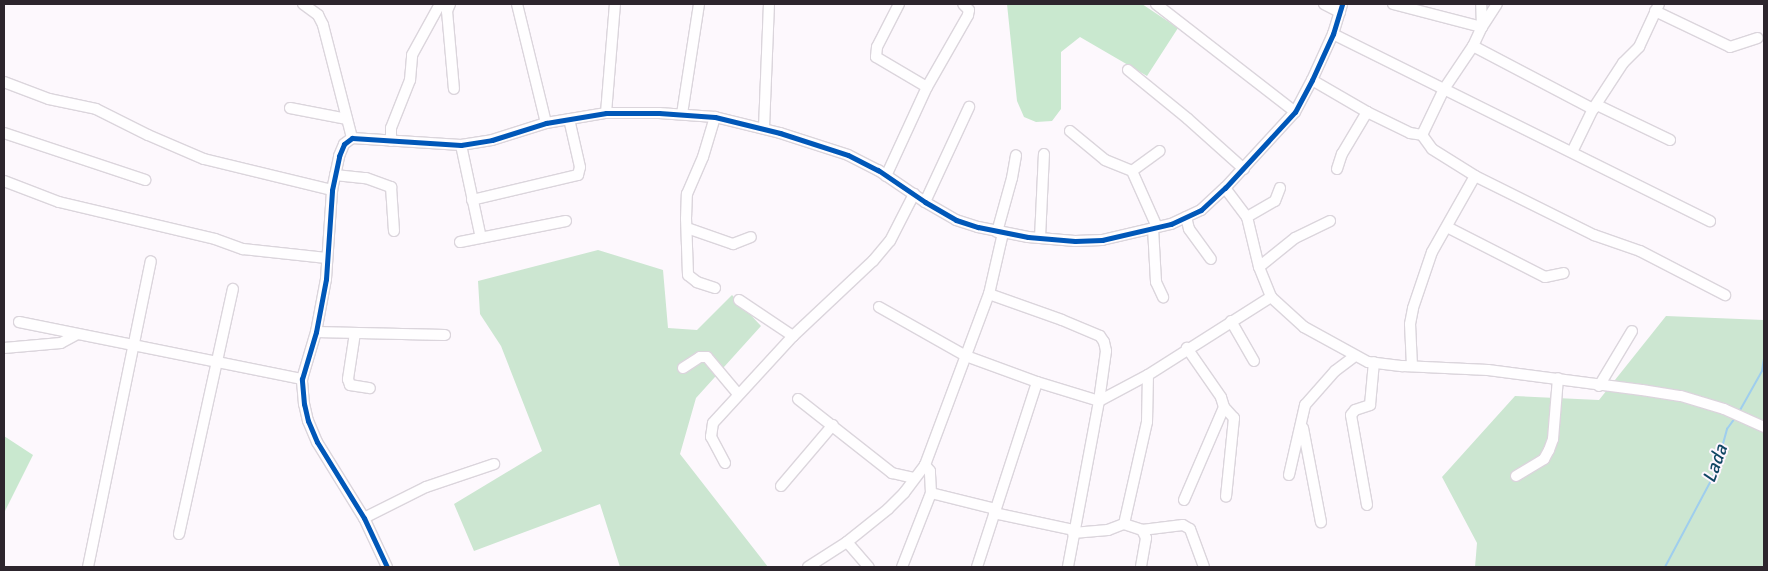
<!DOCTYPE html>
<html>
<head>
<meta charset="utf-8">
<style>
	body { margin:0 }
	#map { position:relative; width:1768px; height:571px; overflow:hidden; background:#fdf8fd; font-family:Signika,sans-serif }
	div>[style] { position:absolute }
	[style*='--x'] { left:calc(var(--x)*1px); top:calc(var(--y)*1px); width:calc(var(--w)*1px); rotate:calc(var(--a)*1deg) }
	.green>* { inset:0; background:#cce6d1 }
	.forest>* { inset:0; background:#c9e8cf }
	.stream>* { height:2px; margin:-1px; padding:0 1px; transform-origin:1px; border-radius:1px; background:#9fceee }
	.roads { filter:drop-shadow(1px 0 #dbd5dc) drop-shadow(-1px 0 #dbd5dc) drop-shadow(0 1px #dbd5dc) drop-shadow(0 -1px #dbd5dc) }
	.minor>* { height:10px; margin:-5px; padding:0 5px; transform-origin:5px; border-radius:5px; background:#fffeff }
	.cycleway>* { height:5px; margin:-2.5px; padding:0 2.5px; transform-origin:2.5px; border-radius:2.5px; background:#0057b8 }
	span { translate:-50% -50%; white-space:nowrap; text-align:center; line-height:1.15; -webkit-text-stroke:4px #fef6ff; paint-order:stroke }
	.water-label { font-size:19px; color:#0f4663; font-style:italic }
	.frame { position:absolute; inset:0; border:5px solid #2d252d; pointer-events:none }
</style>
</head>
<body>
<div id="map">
	<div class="green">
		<i style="clip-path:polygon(598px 250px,663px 270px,668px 328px,697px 330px,732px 295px,761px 326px,696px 398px,680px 454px,768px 567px,620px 567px,600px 504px,474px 551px,454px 504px,542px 451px,501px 346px,480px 314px,478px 281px)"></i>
		<i style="clip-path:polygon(1666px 316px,1764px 320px,1764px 567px,1475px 567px,1477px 543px,1442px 477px,1515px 396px,1599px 400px)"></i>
	</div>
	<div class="forest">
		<i style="clip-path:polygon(1007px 4px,1142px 4px,1178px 28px,1147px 76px,1080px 37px,1061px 52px,1061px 109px,1052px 121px,1036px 122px,1024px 117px,1017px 101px)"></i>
		<i style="clip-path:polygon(4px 436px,33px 455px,4px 513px)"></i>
	</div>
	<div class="stream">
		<i style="--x:1739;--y:412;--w:47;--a:-60.7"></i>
		<i style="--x:1762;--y:371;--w:12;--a:-81"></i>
		<i style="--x:1665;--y:567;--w:106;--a:-62"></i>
		<i style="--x:1715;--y:473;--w:46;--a:-74.7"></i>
		<i style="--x:1727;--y:429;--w:14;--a:-54"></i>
	</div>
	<div class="roads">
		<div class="minor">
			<i style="--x:303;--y:4;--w:19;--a:36"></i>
			<i style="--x:318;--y:15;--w:11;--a:63"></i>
			<i style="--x:323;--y:25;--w:117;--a:75.6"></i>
			<i style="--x:450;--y:4;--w:8;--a:113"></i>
			<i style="--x:447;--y:11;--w:78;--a:84.9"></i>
			<i style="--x:517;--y:4;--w:122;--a:76.3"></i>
			<i style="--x:899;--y:4;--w:48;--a:117.1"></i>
			<i style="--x:877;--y:47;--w:10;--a:96"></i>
			<i style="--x:876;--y:57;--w:59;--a:30.5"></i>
			<i style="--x:1156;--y:4;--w:176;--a:37.8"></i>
			<i style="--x:1324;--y:4;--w:18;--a:27"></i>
			<i style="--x:1393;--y:4;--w:92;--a:14.5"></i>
			<i style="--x:1482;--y:27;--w:27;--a:-57"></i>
			<i style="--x:1655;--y:11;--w:83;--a:25.6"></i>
			<i style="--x:1730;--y:47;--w:29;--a:-18"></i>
			<i style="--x:1333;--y:34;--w:421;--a:26.4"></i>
			<i style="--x:1473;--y:46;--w:136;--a:27.7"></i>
			<i style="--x:1128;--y:70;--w:77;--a:39.2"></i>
			<i style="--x:1188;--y:119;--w:75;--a:41.8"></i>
			<i style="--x:1312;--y:80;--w:64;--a:30.2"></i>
			<i style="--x:1367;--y:112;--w:48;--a:26"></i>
			<i style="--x:1410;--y:133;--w:12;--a:9"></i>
			<i style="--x:1422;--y:135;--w:17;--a:54"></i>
			<i style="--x:1432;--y:149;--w:51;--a:32.1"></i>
			<i style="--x:1475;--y:176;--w:133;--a:26.4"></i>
			<i style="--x:1594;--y:235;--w:49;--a:19.2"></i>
			<i style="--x:1640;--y:251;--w:96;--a:27.4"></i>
			<i style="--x:4;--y:82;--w:48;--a:20.7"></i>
			<i style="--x:49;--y:99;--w:48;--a:12"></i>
			<i style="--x:96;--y:109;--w:58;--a:26.6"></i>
			<i style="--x:148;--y:135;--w:61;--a:23.2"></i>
			<i style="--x:204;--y:159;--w:132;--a:13.6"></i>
			<i style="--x:1597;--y:105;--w:81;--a:25.6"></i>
			<i style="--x:290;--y:108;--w:58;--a:10.9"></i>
			<i style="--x:606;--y:113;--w:109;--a:-85.3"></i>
			<i style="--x:682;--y:114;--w:111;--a:-81.2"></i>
			<i style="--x:764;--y:128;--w:124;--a:-87.7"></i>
			<i style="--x:1070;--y:131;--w:45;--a:39.6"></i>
			<i style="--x:1105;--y:160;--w:29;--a:22"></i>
			<i style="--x:1132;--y:171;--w:61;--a:65.9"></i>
			<i style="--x:4;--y:133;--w:149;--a:18.4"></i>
			<i style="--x:1422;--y:135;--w:51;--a:-64.4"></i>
			<i style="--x:1444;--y:89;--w:52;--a:-56"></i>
			<i style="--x:1473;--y:46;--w:21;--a:-65"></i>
			<i style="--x:1482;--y:27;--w:23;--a:-92"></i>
			<i style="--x:391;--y:141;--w:13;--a:-90"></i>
			<i style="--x:391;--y:128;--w:52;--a:-68.4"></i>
			<i style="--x:410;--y:80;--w:25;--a:-85"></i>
			<i style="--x:412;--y:55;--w:58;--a:-61.2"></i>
			<i style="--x:461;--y:145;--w:95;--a:77.9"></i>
			<i style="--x:1572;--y:152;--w:48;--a:-64"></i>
			<i style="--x:1593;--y:109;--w:55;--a:-56.9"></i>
			<i style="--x:1623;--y:63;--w:23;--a:-45"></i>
			<i style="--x:1639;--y:47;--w:47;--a:-65.1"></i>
			<i style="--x:1337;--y:169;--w:16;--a:-72"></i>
			<i style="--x:1342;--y:154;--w:49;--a:-59.2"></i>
			<i style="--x:1132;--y:171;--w:34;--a:-36"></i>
			<i style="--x:335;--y:175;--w:31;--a:6"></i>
			<i style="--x:366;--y:178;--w:27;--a:20"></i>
			<i style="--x:391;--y:187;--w:44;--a:86.1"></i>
			<i style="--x:886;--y:176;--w:98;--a:-65.3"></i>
			<i style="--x:927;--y:87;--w:83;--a:-60.3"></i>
			<i style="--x:968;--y:15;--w:5;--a:-79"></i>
			<i style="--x:969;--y:10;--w:8;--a:-135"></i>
			<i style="--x:4;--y:181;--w:59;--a:20.9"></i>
			<i style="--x:59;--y:202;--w:160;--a:13.3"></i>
			<i style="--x:215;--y:239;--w:30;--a:20"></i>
			<i style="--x:243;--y:249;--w:84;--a:6.1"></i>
			<i style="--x:1225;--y:188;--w:36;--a:53"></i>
			<i style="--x:1247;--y:217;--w:51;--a:76.5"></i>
			<i style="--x:1259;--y:267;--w:32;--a:68"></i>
			<i style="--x:1271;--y:297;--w:45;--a:42.3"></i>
			<i style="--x:1304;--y:327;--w:73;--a:28.7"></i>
			<i style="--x:1368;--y:362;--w:35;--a:7"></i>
			<i style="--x:1403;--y:366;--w:85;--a:2.7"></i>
			<i style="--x:1488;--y:370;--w:155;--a:7.4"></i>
			<i style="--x:1642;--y:390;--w:39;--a:9"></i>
			<i style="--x:1681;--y:396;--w:45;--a:16.8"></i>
			<i style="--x:1724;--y:409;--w:44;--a:24.2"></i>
			<i style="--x:472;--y:200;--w:109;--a:-13.3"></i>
			<i style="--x:578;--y:175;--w:8;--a:-76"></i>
			<i style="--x:580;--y:167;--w:49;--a:-102.9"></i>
			<i style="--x:925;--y:202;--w:105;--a:-65.1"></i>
			<i style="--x:1186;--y:217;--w:12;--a:76"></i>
			<i style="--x:1189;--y:229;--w:37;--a:54"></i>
			<i style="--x:1247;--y:217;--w:32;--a:-30"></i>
			<i style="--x:1275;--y:201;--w:14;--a:-69"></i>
			<i style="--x:1447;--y:227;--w:110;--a:27"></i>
			<i style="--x:1545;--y:277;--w:19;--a:-12"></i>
			<i style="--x:687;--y:228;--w:49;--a:19.2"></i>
			<i style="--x:733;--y:244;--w:19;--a:-21"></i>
			<i style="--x:1153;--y:228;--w:54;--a:86.8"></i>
			<i style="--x:1156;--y:282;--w:17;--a:65"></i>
			<i style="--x:997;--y:232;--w:56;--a:-74.5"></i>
			<i style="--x:1012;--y:178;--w:23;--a:-80"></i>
			<i style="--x:1040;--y:238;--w:84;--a:-87.3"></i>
			<i style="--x:460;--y:242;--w:108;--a:-11.2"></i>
			<i style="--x:1259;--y:267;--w:46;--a:-38.9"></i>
			<i style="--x:1295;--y:238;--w:39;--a:-26"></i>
			<i style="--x:715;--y:288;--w:19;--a:-162"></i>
			<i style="--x:697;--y:282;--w:11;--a:-142"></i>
			<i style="--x:688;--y:275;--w:56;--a:-92"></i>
			<i style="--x:686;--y:219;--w:25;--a:-88"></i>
			<i style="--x:687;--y:194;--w:40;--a:-66.6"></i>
			<i style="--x:703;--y:157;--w:42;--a:-73.3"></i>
			<i style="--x:989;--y:294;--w:77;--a:19.6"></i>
			<i style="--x:1062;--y:320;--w:41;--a:22.8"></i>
			<i style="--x:1100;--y:336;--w:7;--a:56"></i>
			<i style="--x:1104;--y:342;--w:9;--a:77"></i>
			<i style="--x:1106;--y:351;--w:50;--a:98"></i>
			<i style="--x:1099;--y:401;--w:169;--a:100.6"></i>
			<i style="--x:739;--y:300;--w:65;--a:33.7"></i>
			<i style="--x:879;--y:307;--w:100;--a:29.4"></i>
			<i style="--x:966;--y:356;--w:76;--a:20.1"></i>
			<i style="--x:1037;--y:382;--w:65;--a:17"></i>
			<i style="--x:1099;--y:401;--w:55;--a:-28"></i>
			<i style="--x:1148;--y:375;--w:146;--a:-32.4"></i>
			<i style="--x:1231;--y:321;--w:46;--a:60.1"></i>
			<i style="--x:19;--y:322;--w:289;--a:11.4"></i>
			<i style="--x:316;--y:332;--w:129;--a:1.3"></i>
			<i style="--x:355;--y:333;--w:47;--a:98.7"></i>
			<i style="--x:348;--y:379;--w:6;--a:72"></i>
			<i style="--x:350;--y:385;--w:20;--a:9"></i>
			<i style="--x:4;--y:348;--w:57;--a:-5"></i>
			<i style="--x:61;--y:343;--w:18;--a:-29"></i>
			<i style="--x:1412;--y:366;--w:42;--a:-92.7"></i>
			<i style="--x:1410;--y:324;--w:16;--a:-79"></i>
			<i style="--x:1413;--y:308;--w:59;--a:-71.3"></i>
			<i style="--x:1432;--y:252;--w:87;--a:-60.5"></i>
			<i style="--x:683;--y:368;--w:20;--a:-33"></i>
			<i style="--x:700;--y:357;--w:7;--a:0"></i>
			<i style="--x:707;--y:357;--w:48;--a:50"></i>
			<i style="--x:1599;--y:386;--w:64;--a:-59"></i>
			<i style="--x:798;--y:399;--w:120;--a:38.2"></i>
			<i style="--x:892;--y:473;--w:22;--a:13"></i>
			<i style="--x:1224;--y:407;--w:15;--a:48"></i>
			<i style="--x:1234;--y:418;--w:79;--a:95.8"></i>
			<i style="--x:1303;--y:428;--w:96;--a:79.2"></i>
			<i style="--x:725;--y:463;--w:30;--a:-118"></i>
			<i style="--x:711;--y:437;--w:14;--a:-82"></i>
			<i style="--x:713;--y:423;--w:118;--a:-47.4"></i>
			<i style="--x:793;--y:336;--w:110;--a:-43.2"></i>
			<i style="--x:873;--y:261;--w:26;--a:-50"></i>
			<i style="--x:890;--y:241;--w:53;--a:-62.9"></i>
			<i style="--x:1289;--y:475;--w:72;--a:-77.1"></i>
			<i style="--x:1305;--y:405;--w:45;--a:-48.6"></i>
			<i style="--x:1335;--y:371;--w:25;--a:-37"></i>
			<i style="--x:1516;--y:476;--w:33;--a:-31"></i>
			<i style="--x:1544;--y:459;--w:10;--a:-61"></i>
			<i style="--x:1549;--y:450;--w:12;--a:-70"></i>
			<i style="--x:1553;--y:439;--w:61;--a:-85.3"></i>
			<i style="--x:781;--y:486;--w:80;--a:-49.6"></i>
			<i style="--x:931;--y:493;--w:66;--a:14"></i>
			<i style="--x:1184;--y:500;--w:101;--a:-66.7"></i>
			<i style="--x:1224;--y:407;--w:10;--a:-107"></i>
			<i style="--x:1221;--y:397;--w:60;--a:-124.8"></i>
			<i style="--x:1367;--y:505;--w:91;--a:-100.1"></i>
			<i style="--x:1351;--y:415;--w:6;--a:-51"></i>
			<i style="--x:1355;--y:410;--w:16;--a:-18"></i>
			<i style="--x:1370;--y:405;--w:43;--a:-84.7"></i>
			<i style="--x:994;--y:513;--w:82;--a:12"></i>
			<i style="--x:364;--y:518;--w:69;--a:-26.6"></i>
			<i style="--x:426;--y:487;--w:72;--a:-18.7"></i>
			<i style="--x:1124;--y:524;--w:105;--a:-77.3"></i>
			<i style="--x:1147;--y:422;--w:47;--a:-88.8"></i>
			<i style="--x:1142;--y:530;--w:41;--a:-7"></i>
			<i style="--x:1183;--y:525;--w:8;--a:30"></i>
			<i style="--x:1190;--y:529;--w:40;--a:69.8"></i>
			<i style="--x:1073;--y:533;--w:35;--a:-5"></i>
			<i style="--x:1108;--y:530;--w:17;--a:-21"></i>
			<i style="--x:1124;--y:524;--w:19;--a:18"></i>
			<i style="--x:1142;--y:530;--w:9;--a:63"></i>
			<i style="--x:1146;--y:538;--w:29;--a:100"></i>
			<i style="--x:179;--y:534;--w:251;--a:-77.6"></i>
			<i style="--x:847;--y:542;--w:33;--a:49"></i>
			<i style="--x:88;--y:567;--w:312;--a:-78.4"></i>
			<i style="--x:387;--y:567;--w:54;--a:-115.1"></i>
			<i style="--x:364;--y:518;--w:89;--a:-121.7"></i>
			<i style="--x:317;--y:442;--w:23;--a:-113"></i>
			<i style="--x:308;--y:421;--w:17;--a:-103"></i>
			<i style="--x:304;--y:404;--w:25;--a:-95"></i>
			<i style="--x:302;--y:379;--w:49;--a:-73.4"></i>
			<i style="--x:316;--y:332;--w:54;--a:-79.3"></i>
			<i style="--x:326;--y:279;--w:89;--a:-86.1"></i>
			<i style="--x:332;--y:190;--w:35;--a:-78"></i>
			<i style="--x:339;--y:156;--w:13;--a:-67"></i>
			<i style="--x:344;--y:144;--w:10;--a:-37"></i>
			<i style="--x:352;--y:138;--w:109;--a:3.7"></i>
			<i style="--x:461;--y:145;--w:31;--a:-9"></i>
			<i style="--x:492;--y:140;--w:57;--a:-17.5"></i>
			<i style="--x:546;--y:123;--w:61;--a:-9.5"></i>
			<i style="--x:606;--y:113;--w:53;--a:0"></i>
			<i style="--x:659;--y:113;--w:56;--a:4.1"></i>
			<i style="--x:715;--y:117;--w:67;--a:13.8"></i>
			<i style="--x:780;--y:133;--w:71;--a:17.9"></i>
			<i style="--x:848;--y:155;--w:34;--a:27"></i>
			<i style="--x:878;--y:170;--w:57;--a:34.2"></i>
			<i style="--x:925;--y:202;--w:36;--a:30"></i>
			<i style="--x:956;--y:220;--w:23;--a:18"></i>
			<i style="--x:978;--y:227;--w:51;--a:11.3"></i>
			<i style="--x:1028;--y:237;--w:47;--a:4.9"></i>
			<i style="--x:1075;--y:241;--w:27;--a:-2"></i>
			<i style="--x:1102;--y:240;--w:71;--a:-13.1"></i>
			<i style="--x:1171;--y:224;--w:33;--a:-25"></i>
			<i style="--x:1201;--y:210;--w:33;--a:-43"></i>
			<i style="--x:1225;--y:188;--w:103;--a:-47.4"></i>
			<i style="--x:1295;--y:112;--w:36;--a:-62"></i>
			<i style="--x:1312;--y:80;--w:51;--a:-65.5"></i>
			<i style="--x:1333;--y:34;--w:31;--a:-73"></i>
			<i style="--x:808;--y:567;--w:46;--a:-32.7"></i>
			<i style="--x:847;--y:542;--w:53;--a:-38.8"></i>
			<i style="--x:888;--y:509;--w:23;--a:-45"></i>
			<i style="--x:904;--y:493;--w:35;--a:-53"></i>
			<i style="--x:925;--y:465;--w:183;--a:-69.5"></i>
			<i style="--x:989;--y:294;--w:63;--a:-77.1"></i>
			<i style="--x:902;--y:567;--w:79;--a:-68.6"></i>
			<i style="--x:931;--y:493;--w:22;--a:-93"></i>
			<i style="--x:930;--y:471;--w:8;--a:-130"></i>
			<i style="--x:977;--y:567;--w:194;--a:-72"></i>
		</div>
	</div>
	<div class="cycleway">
		<i style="--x:387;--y:567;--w:54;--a:-115.1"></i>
		<i style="--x:364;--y:518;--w:89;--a:-121.7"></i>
		<i style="--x:317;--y:442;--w:23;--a:-113"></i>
		<i style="--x:308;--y:421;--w:17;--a:-103"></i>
		<i style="--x:304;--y:404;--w:25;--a:-95"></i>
		<i style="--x:302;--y:379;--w:49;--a:-73.4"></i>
		<i style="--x:316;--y:332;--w:54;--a:-79.3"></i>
		<i style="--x:326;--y:279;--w:89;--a:-86.1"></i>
		<i style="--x:332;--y:190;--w:35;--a:-78"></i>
		<i style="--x:339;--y:156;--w:13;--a:-67"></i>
		<i style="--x:344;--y:144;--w:10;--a:-37"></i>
		<i style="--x:352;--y:138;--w:109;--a:3.7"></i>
		<i style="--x:461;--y:145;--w:31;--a:-9"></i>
		<i style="--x:492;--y:140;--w:57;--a:-17.5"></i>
		<i style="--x:546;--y:123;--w:61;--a:-9.5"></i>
		<i style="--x:606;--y:113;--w:53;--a:0"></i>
		<i style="--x:659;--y:113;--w:56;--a:4.1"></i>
		<i style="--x:715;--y:117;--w:67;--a:13.8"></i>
		<i style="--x:780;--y:133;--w:71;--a:17.9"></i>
		<i style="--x:848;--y:155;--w:34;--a:27"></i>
		<i style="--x:878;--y:170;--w:57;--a:34.2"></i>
		<i style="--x:925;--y:202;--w:36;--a:30"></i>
		<i style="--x:956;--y:220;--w:23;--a:18"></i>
		<i style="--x:978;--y:227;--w:51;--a:11.3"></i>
		<i style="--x:1028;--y:237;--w:47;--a:4.9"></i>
		<i style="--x:1075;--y:241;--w:27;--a:-2"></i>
		<i style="--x:1102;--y:240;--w:71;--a:-13.1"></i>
		<i style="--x:1171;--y:224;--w:33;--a:-25"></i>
		<i style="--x:1201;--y:210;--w:33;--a:-43"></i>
		<i style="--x:1225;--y:188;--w:103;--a:-47.4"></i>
		<i style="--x:1295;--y:112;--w:36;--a:-62"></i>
		<i style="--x:1312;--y:80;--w:51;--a:-65.5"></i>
		<i style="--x:1333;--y:34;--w:31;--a:-73"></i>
	</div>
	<div class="water-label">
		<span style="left:1716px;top:464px;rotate:-70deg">Lada</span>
	</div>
	<div class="frame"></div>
</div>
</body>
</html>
